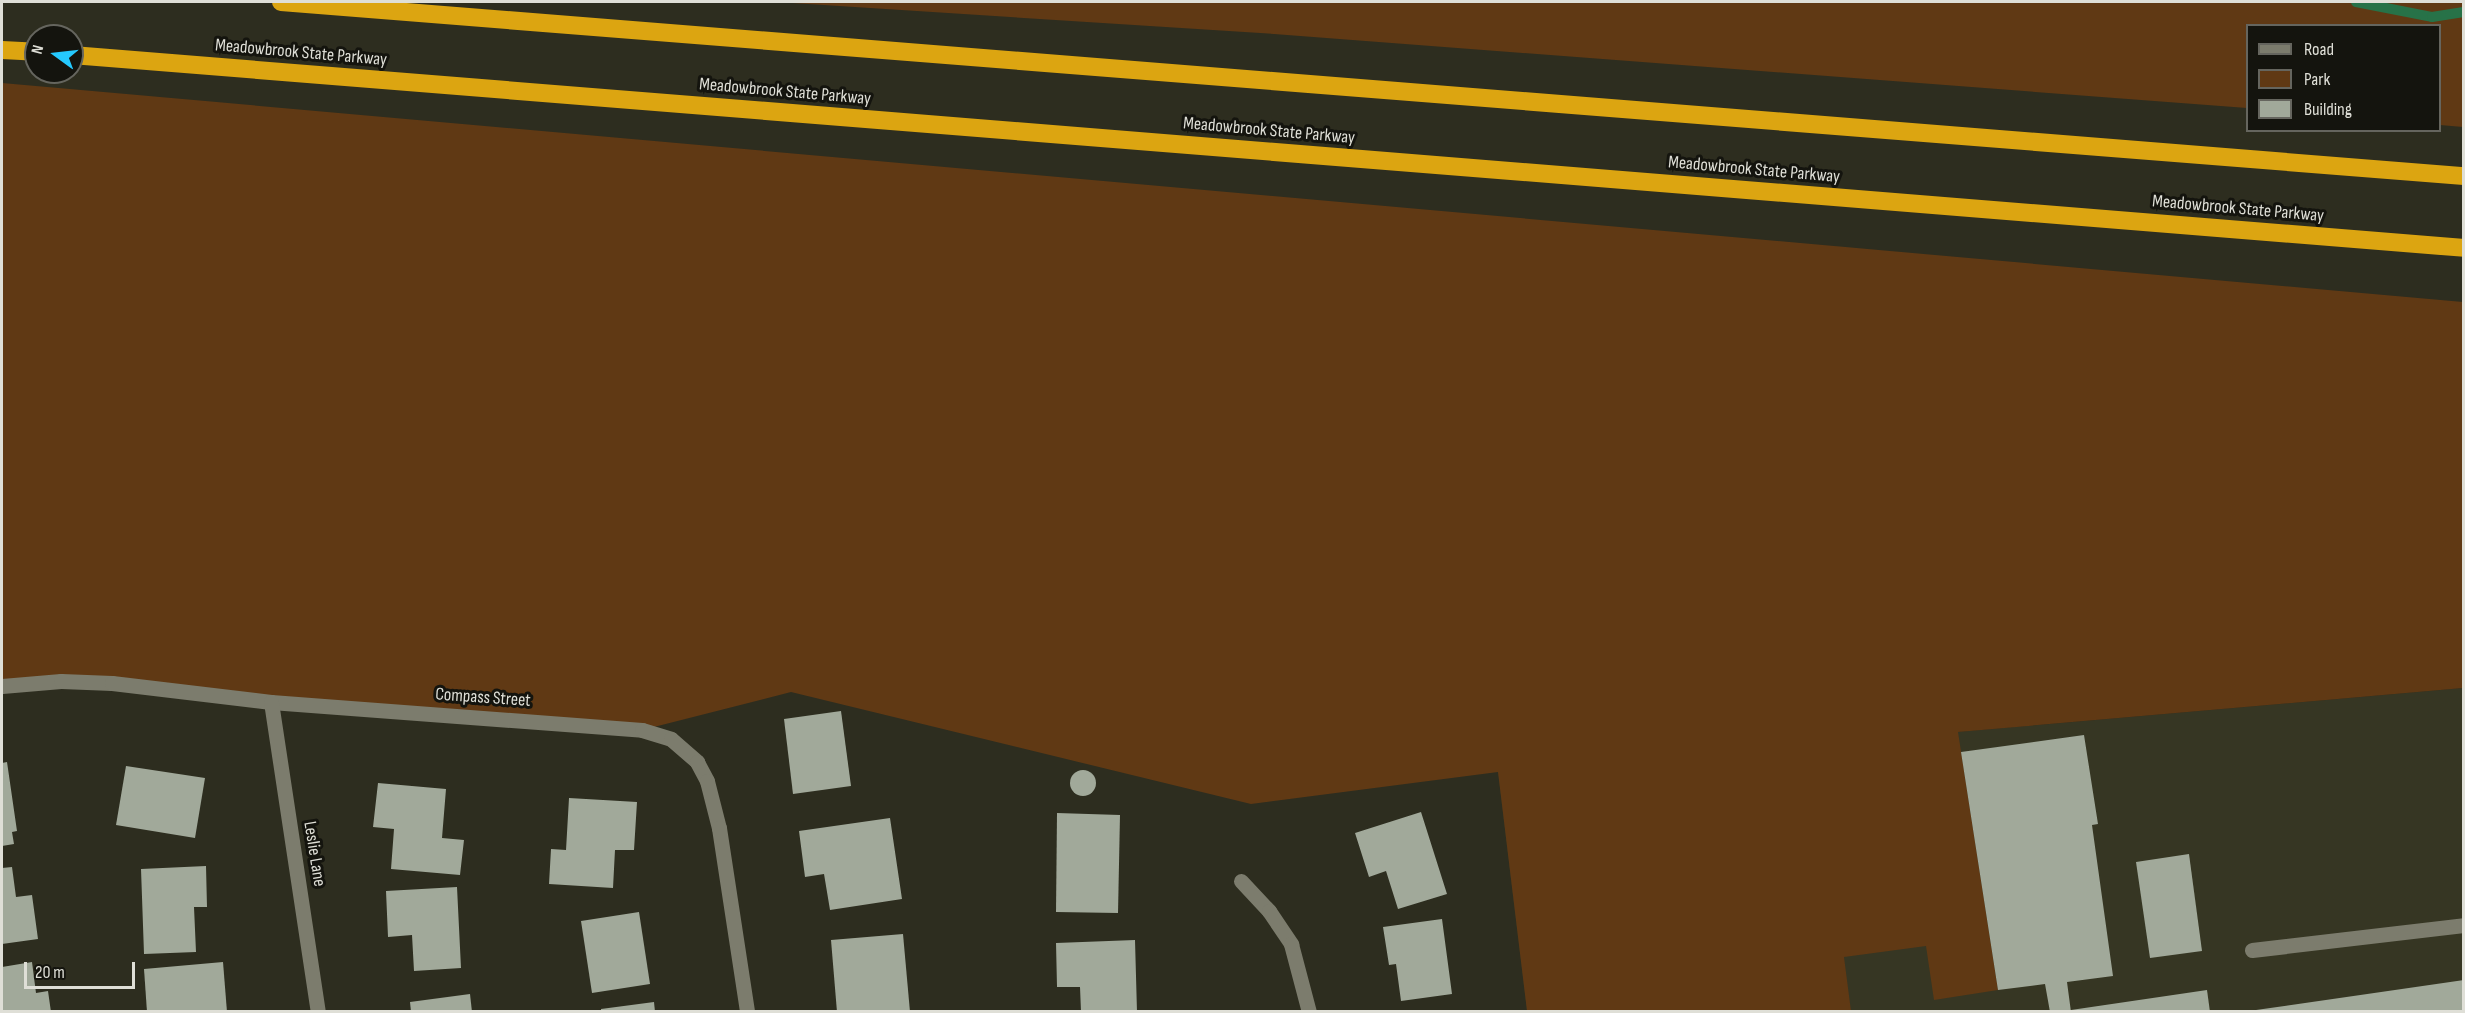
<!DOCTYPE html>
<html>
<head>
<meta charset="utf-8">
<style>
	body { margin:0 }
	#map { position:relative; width:2465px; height:1013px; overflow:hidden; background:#2d2d1f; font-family:"Sofia Sans Condensed",sans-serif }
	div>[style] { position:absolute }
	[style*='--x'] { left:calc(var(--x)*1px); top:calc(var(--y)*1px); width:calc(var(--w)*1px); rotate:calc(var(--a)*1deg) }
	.built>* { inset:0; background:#363623 }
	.green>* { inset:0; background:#603914 }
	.stream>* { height:10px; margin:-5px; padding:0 5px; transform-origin:5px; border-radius:5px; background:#277248 }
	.building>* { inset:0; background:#a1a99a }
	.round { border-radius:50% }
	.service>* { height:15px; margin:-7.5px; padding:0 7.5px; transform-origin:7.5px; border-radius:7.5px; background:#7c7c6d }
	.minor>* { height:15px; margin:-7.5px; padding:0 7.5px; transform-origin:7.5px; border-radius:7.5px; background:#7c7c6d }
	.motorway>* { height:18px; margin:-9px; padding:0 9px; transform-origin:9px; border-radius:9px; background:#dca511 }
	span { translate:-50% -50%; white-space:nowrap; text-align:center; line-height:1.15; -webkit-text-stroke:6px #14140e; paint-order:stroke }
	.street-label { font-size:18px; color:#dfdfd7 }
	.frame { position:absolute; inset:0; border:3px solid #dfdfd7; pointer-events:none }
	.legend { position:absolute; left:2246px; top:24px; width:195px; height:108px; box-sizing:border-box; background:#14140e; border:2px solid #65655e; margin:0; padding:8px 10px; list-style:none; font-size:18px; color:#dfdfd7 }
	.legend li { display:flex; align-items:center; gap:12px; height:30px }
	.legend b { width:30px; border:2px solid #65655e }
	.north { position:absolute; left:24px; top:24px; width:60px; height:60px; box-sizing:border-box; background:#14140e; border:2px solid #65655e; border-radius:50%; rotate:285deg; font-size:16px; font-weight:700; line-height:24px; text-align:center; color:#dfdfd7 }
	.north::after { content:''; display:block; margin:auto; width:21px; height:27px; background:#25c9fe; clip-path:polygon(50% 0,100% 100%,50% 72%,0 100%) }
	.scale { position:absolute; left:24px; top:962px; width:111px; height:27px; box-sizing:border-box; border:3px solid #dfdfd7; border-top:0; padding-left:8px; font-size:18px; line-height:21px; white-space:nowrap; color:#dfdfd7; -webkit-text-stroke:4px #14140e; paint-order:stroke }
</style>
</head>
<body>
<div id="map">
	<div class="built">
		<i style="clip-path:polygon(2463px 688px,2463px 1011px,1527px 1011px,1498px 772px)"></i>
	</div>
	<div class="green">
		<i style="clip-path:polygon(777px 2px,2463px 2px,2463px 127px,2440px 125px,2440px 26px,2248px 26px,2247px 108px,1274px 34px)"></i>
		<i style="clip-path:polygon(2px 83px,2463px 302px,2463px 688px,1958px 732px,1998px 990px,1934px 1000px,1926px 946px,1844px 957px,1851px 1011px,1527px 1011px,1498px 772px,1251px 804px,791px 692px,642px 730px,216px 694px,2px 686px)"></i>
	</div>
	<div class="stream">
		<i style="--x:2356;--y:2;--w:77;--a:11.2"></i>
		<i style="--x:2432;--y:17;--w:32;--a:-9"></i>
	</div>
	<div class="building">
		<i style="clip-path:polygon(841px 711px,851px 786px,793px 794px,784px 719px)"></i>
		<i style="clip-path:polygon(2084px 735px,2098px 824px,2092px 825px,2113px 976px,2067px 982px,2071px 1012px,2050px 1012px,2045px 984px,1998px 990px,1961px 752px)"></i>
		<i style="clip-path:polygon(7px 762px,17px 831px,12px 832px,14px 844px,2px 846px,2px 763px)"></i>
		<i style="clip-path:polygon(126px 766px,205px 778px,195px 838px,116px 825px)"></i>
		<i class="round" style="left:1070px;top:770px;width:26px;height:26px"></i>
		<i style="clip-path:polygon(378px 783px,446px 789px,442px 838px,464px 840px,460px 875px,391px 869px,394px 829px,373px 827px)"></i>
		<i style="clip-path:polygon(569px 798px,637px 802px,634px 850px,615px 850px,613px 888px,549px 884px,551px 849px,566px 850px)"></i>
		<i style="clip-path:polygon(1421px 812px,1447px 894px,1398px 909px,1386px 871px,1369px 877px,1355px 833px)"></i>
		<i style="clip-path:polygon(1057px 813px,1120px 815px,1118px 913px,1056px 912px)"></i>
		<i style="clip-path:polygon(890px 818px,902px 899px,830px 910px,824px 874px,805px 877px,799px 831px)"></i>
		<i style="clip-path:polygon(2189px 854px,2202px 951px,2150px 958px,2136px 862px)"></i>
		<i style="clip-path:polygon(206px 866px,207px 907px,194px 907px,196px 952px,144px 954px,141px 869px)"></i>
		<i style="clip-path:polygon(12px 867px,16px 897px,32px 895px,38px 939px,2px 944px,2px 868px)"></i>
		<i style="clip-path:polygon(457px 887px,461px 968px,414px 971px,412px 935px,388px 937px,386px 891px)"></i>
		<i style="clip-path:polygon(639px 912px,650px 984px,592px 993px,581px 921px)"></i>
		<i style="clip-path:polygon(1442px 919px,1452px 994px,1401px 1001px,1396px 964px,1389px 965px,1383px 927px)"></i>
		<i style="clip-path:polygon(903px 934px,910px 1012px,837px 1012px,831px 940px)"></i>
		<i style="clip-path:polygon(1135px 940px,1137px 1012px,1081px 1012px,1080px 987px,1057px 987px,1056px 943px)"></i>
		<i style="clip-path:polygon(32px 962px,36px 993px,48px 991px,51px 1012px,2px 1012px,2px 967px)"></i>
		<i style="clip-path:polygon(223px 962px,227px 1012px,147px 1012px,144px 969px)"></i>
		<i style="clip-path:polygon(2464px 980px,2464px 1012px,2256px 1012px,2256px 1010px)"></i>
		<i style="clip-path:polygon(2207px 990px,2210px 1012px,2071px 1012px,2071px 1010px)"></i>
		<i style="clip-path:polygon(470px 994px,472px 1012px,411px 1012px,410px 1002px)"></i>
		<i style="clip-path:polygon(654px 1002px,655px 1012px,601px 1012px,601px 1009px)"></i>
	</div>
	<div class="service">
		<i style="--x:2252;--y:950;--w:213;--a:-6.7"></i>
	</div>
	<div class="minor">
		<i style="--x:2;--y:686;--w:59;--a:-4.8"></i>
		<i style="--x:61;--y:681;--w:51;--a:2.2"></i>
		<i style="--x:112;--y:683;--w:160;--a:6.8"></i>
		<i style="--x:271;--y:702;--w:372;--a:4.3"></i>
		<i style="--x:642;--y:730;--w:30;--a:17"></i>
		<i style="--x:671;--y:739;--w:35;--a:41"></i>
		<i style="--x:697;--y:762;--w:21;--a:62"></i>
		<i style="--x:707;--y:781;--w:49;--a:75.7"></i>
		<i style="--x:719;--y:828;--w:186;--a:81.3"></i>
		<i style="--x:271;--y:702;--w:314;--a:81.4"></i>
		<i style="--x:1241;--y:881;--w:41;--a:47"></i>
		<i style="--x:1269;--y:911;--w:40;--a:56"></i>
		<i style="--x:1291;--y:944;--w:70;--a:75.2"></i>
	</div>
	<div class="motorway">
		<i style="--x:281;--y:2;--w:2190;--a:4.56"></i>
		<i style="--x:2;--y:50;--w:34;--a:3"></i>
		<i style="--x:72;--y:55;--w:2400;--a:4.61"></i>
	</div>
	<div class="street-label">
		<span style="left:301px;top:53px;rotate:5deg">Meadowbrook State Parkway</span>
		<span style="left:785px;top:92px;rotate:5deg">Meadowbrook State Parkway</span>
		<span style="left:1269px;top:131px;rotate:5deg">Meadowbrook State Parkway</span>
		<span style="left:1754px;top:170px;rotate:5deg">Meadowbrook State Parkway</span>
		<span style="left:2238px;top:209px;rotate:5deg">Meadowbrook State Parkway</span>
		<span style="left:483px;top:698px;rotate:4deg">Compass Street</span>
		<span style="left:314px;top:854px;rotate:81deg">Leslie Lane</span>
	</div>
	<div class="frame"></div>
	<ul class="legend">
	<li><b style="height:8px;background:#7c7c6d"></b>Road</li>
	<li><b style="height:16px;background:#603914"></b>Park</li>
	<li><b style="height:16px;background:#a1a99a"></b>Building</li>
	</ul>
	<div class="north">N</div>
	<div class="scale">20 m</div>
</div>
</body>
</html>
